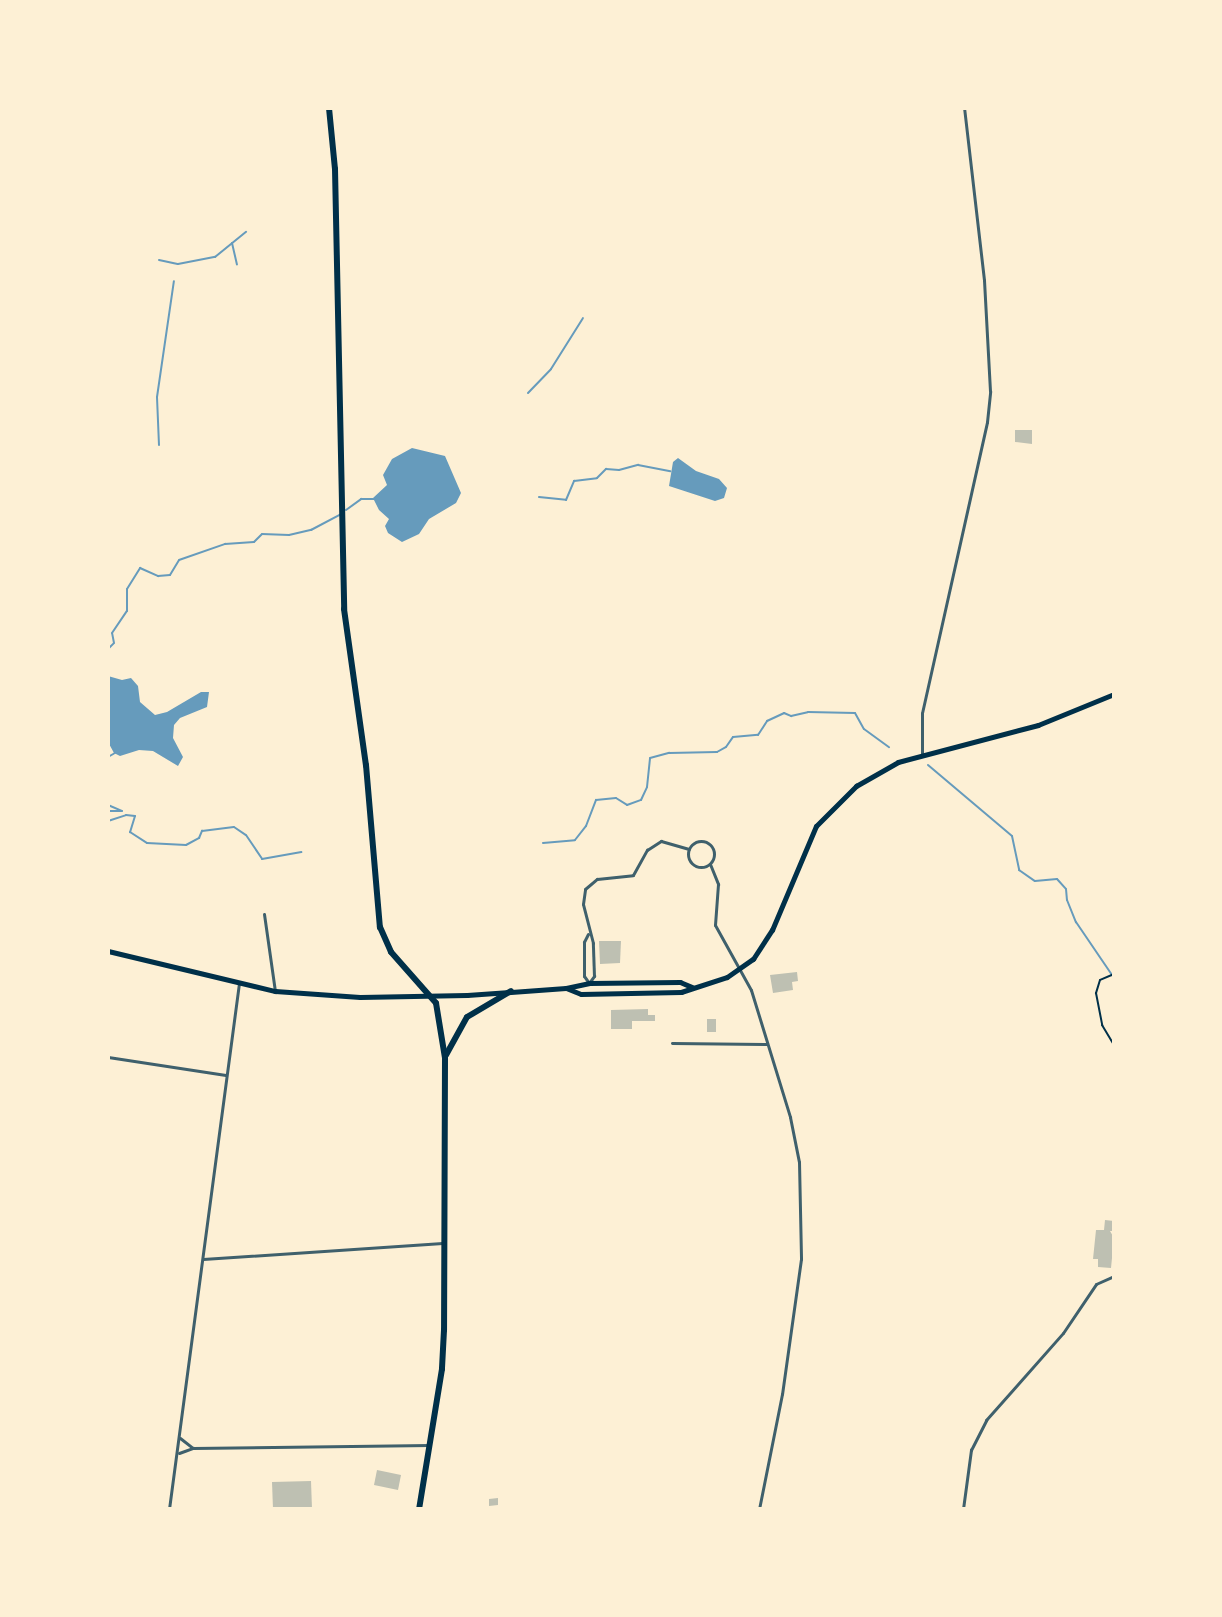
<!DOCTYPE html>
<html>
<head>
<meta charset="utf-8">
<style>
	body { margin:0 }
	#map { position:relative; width:1222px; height:1617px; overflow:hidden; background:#fdf0d5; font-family:"Archivo Narrow",sans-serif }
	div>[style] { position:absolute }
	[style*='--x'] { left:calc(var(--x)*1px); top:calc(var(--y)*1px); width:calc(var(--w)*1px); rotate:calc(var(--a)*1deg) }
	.water>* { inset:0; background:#669bbc }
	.stream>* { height:2px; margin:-1px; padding:0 1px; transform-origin:1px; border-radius:1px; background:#669bbc }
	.building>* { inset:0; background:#bec0b2 }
	.path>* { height:2px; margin:-1px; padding:0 1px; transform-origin:1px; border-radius:1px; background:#003049 }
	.minor>* { height:3px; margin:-1.5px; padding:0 1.5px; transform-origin:1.5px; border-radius:1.5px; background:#3f606c }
	.minor>.ring { margin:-1.5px; padding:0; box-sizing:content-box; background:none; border:3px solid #3f606c; border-radius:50% }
	.primary>* { height:5px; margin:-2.5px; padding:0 2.5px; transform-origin:2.5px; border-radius:2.5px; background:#003049 }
	.trunk>* { height:6px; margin:-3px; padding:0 3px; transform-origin:3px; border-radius:3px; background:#003049 }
	span { translate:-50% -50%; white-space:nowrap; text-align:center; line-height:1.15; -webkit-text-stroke:7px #fdf0d5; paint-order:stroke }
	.frame { position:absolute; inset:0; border:110px solid #fdf0d5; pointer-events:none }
</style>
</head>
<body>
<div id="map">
	<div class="water">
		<i style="clip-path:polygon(412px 448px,445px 456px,461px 493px,456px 503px,429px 519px,419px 534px,402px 542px,388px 533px,385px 526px,389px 519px,379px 510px,373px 498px,387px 485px,383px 475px,392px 459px)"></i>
		<i style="clip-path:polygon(678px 458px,696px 471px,719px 479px,727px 488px,724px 498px,715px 501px,669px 486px,673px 462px)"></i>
		<i style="clip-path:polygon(108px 676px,122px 680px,131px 678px,138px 686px,140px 702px,155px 715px,167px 712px,201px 692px,209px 692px,207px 707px,180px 718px,174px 725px,173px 738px,183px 757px,178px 766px,153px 751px,139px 750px,120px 756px,114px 753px,108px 742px)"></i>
	</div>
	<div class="stream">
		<i style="--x:232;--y:243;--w:22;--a:77"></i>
		<i style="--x:159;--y:260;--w:19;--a:12"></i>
		<i style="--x:178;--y:264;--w:38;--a:-11"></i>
		<i style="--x:215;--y:257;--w:40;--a:-39"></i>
		<i style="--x:528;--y:393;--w:33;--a:-46"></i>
		<i style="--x:551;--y:369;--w:60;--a:-57.9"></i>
		<i style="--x:159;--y:445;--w:48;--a:-92.4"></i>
		<i style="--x:157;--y:397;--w:117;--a:-81.7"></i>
		<i style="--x:539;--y:497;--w:27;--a:6"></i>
		<i style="--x:566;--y:500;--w:21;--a:-67"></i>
		<i style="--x:574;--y:481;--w:23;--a:-7"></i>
		<i style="--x:597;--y:478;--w:13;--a:-45"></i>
		<i style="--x:606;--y:469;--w:13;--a:4"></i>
		<i style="--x:619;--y:470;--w:20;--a:-15"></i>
		<i style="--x:638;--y:465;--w:33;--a:11"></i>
		<i style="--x:346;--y:510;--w:19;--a:-36"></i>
		<i style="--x:361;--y:499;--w:14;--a:0"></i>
		<i style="--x:108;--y:649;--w:8;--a:-45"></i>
		<i style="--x:114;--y:643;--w:10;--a:-101"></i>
		<i style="--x:112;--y:633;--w:27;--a:-56"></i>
		<i style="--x:127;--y:611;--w:22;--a:-90"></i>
		<i style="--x:127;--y:589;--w:25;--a:-58"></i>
		<i style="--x:140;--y:568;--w:20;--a:24"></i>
		<i style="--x:158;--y:576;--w:12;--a:-5"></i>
		<i style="--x:170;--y:575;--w:17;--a:-59"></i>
		<i style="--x:179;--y:560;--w:49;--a:-19.2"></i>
		<i style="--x:225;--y:544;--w:29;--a:-4"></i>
		<i style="--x:254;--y:542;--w:11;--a:-45"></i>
		<i style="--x:262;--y:534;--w:27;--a:2"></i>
		<i style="--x:289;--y:535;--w:23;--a:-13"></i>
		<i style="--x:311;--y:530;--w:34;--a:-28"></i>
		<i style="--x:108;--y:757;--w:8;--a:-30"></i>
		<i style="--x:928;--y:765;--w:110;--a:40.2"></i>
		<i style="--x:1012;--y:836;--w:35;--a:78"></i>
		<i style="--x:1019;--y:870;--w:19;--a:35"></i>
		<i style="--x:1035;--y:881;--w:22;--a:-5"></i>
		<i style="--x:1057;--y:879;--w:13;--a:48"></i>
		<i style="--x:1066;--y:889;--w:11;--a:85"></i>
		<i style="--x:1067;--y:900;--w:24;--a:68"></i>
		<i style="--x:1076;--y:922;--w:68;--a:55.8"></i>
		<i style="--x:108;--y:805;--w:15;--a:23"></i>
		<i style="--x:122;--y:811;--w:14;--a:180"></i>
		<i style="--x:108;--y:821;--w:19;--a:-18"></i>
		<i style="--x:126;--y:815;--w:9;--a:6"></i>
		<i style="--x:135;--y:816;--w:17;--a:107"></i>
		<i style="--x:130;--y:832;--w:20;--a:33"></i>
		<i style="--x:147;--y:843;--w:39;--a:3"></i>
		<i style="--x:186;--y:845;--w:15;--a:-28"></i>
		<i style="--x:199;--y:838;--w:8;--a:-67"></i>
		<i style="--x:202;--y:831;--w:32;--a:-7"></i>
		<i style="--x:234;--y:827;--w:14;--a:34"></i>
		<i style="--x:246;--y:835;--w:29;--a:56"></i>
		<i style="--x:262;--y:859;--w:40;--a:-10"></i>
		<i style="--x:543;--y:843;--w:32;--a:-5"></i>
		<i style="--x:575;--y:840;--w:18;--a:-52"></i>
		<i style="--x:586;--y:826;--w:28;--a:-69"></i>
		<i style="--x:596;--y:800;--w:20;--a:-6"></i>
		<i style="--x:616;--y:798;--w:13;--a:32"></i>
		<i style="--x:627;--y:805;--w:15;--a:-20"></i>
		<i style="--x:641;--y:800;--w:14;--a:-65"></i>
		<i style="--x:647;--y:787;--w:29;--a:-84"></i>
		<i style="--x:650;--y:758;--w:20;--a:-15"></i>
		<i style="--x:669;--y:753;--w:48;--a:-1.2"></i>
		<i style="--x:717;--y:752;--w:10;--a:-29"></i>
		<i style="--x:726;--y:747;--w:12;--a:-55"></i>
		<i style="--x:733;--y:737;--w:25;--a:-5"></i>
		<i style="--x:758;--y:735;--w:17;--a:-57"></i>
		<i style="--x:767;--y:721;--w:19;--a:-25"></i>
		<i style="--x:784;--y:713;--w:8;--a:23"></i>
		<i style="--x:791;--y:716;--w:17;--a:-13"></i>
		<i style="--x:808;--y:712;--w:47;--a:1.2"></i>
		<i style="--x:855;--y:713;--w:18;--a:61"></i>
		<i style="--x:864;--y:729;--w:31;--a:36"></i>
	</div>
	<div class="building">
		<i style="clip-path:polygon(1015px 430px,1032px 430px,1032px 444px,1015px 442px)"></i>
		<i style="clip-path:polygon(599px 941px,621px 941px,620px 963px,600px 964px)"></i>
		<i style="clip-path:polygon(797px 972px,798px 981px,792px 982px,793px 990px,773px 993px,770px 975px)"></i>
		<i style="clip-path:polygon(648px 1009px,648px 1015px,655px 1015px,655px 1021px,632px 1021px,632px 1029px,611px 1029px,611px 1010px)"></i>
		<i style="clip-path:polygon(707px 1019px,716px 1019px,716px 1032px,707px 1032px)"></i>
		<i style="clip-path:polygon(1105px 1220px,1114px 1221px,1114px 1231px,1110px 1231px,1114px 1238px,1111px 1268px,1098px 1267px,1098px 1259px,1093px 1259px,1096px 1230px,1104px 1230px)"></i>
		<i style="clip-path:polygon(377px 1470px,401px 1475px,398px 1490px,374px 1485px)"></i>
		<i style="clip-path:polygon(311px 1481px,312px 1509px,273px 1509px,272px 1482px)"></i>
		<i style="clip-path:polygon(498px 1498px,498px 1505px,489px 1506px,489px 1499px)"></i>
	</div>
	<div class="path">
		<i style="--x:1114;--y:974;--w:15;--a:157"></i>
		<i style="--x:1100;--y:980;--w:14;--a:107"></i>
		<i style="--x:1096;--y:993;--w:33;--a:79"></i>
		<i style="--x:1102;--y:1025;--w:23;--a:59"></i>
	</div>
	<div class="minor">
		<i style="--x:922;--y:754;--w:41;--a:-90"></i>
		<i style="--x:922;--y:713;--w:298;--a:-77.4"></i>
		<i style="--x:987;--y:422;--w:31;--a:-84"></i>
		<i style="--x:990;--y:391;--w:111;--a:-93.1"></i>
		<i style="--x:984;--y:280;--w:173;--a:-96.6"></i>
		<i class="ring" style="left:688px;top:841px;width:23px;height:23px"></i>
		<i style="--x:710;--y:864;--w:22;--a:68"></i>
		<i style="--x:718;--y:884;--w:41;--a:94.2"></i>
		<i style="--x:715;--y:925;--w:74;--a:61"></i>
		<i style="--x:751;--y:990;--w:133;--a:72.9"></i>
		<i style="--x:790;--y:1117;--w:46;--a:78.7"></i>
		<i style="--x:799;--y:1162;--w:97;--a:88.8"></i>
		<i style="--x:801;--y:1259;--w:136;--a:98"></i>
		<i style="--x:782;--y:1394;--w:117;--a:101.3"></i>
		<i style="--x:264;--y:914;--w:78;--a:81.9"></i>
		<i style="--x:588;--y:934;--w:9;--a:117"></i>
		<i style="--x:584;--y:942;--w:34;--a:90"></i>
		<i style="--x:584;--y:976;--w:9;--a:54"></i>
		<i style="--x:589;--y:983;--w:9;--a:-54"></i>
		<i style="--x:594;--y:976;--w:33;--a:-92"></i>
		<i style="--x:593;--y:943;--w:40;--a:-104.4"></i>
		<i style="--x:583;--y:904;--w:15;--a:-82"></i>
		<i style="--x:585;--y:889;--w:16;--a:-40"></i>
		<i style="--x:597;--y:879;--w:36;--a:-6"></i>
		<i style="--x:633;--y:875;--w:29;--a:-61"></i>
		<i style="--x:647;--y:850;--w:17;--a:-33"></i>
		<i style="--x:661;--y:841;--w:29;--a:16"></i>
		<i style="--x:672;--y:1043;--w:95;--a:0.6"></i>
		<i style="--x:108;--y:1057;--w:119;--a:8.7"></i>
		<i style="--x:203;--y:1259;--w:240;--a:-3.8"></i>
		<i style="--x:180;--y:1438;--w:16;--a:38"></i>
		<i style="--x:179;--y:1453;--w:15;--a:-20"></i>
		<i style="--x:193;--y:1448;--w:237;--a:-0.7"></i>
		<i style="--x:169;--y:1509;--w:531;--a:-82.42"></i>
		<i style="--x:963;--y:1509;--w:60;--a:-82.3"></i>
		<i style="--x:971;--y:1450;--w:34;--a:-63"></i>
		<i style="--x:986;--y:1420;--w:116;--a:-48.5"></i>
		<i style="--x:1063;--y:1333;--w:59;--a:-56"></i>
		<i style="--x:1096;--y:1284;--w:20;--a:-24"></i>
	</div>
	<div class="primary">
		<i style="--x:108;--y:951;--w:172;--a:13.5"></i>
		<i style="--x:275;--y:991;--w:85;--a:4"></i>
		<i style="--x:360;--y:997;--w:107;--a:-1.1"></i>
		<i style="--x:467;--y:995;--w:99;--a:-4"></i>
		<i style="--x:566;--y:988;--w:24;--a:-12"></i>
		<i style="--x:589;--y:983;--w:91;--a:-0.6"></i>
		<i style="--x:680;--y:982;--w:13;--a:23"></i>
		<i style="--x:566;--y:988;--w:16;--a:22"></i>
		<i style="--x:581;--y:994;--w:100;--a:-1.1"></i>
		<i style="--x:681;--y:992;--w:48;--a:-18.1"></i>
		<i style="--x:727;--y:977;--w:32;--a:-35"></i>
		<i style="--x:753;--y:959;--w:35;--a:-57"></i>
		<i style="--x:772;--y:930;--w:113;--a:-67.1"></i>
		<i style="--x:816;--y:826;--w:57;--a:-45"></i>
		<i style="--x:856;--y:786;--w:48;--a:-29.7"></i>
		<i style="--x:898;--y:762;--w:145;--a:-14.8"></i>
		<i style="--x:1038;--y:725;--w:82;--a:-22.2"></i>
	</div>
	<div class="trunk">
		<i style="--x:329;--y:108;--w:61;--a:84.4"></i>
		<i style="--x:335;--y:169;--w:440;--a:88.8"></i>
		<i style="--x:344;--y:609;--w:158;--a:82"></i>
		<i style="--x:366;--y:765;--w:163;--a:85.1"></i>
		<i style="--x:380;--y:927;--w:27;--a:66"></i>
		<i style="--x:391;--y:952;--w:68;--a:48.6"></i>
		<i style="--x:436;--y:1003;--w:56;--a:80.7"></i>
		<i style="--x:445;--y:1058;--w:272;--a:90.2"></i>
		<i style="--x:444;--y:1330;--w:39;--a:93"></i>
		<i style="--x:442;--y:1369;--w:142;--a:99.3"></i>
		<i style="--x:446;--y:1055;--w:43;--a:-61.1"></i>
		<i style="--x:467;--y:1017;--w:51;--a:-30.6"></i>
	</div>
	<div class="frame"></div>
</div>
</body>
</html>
